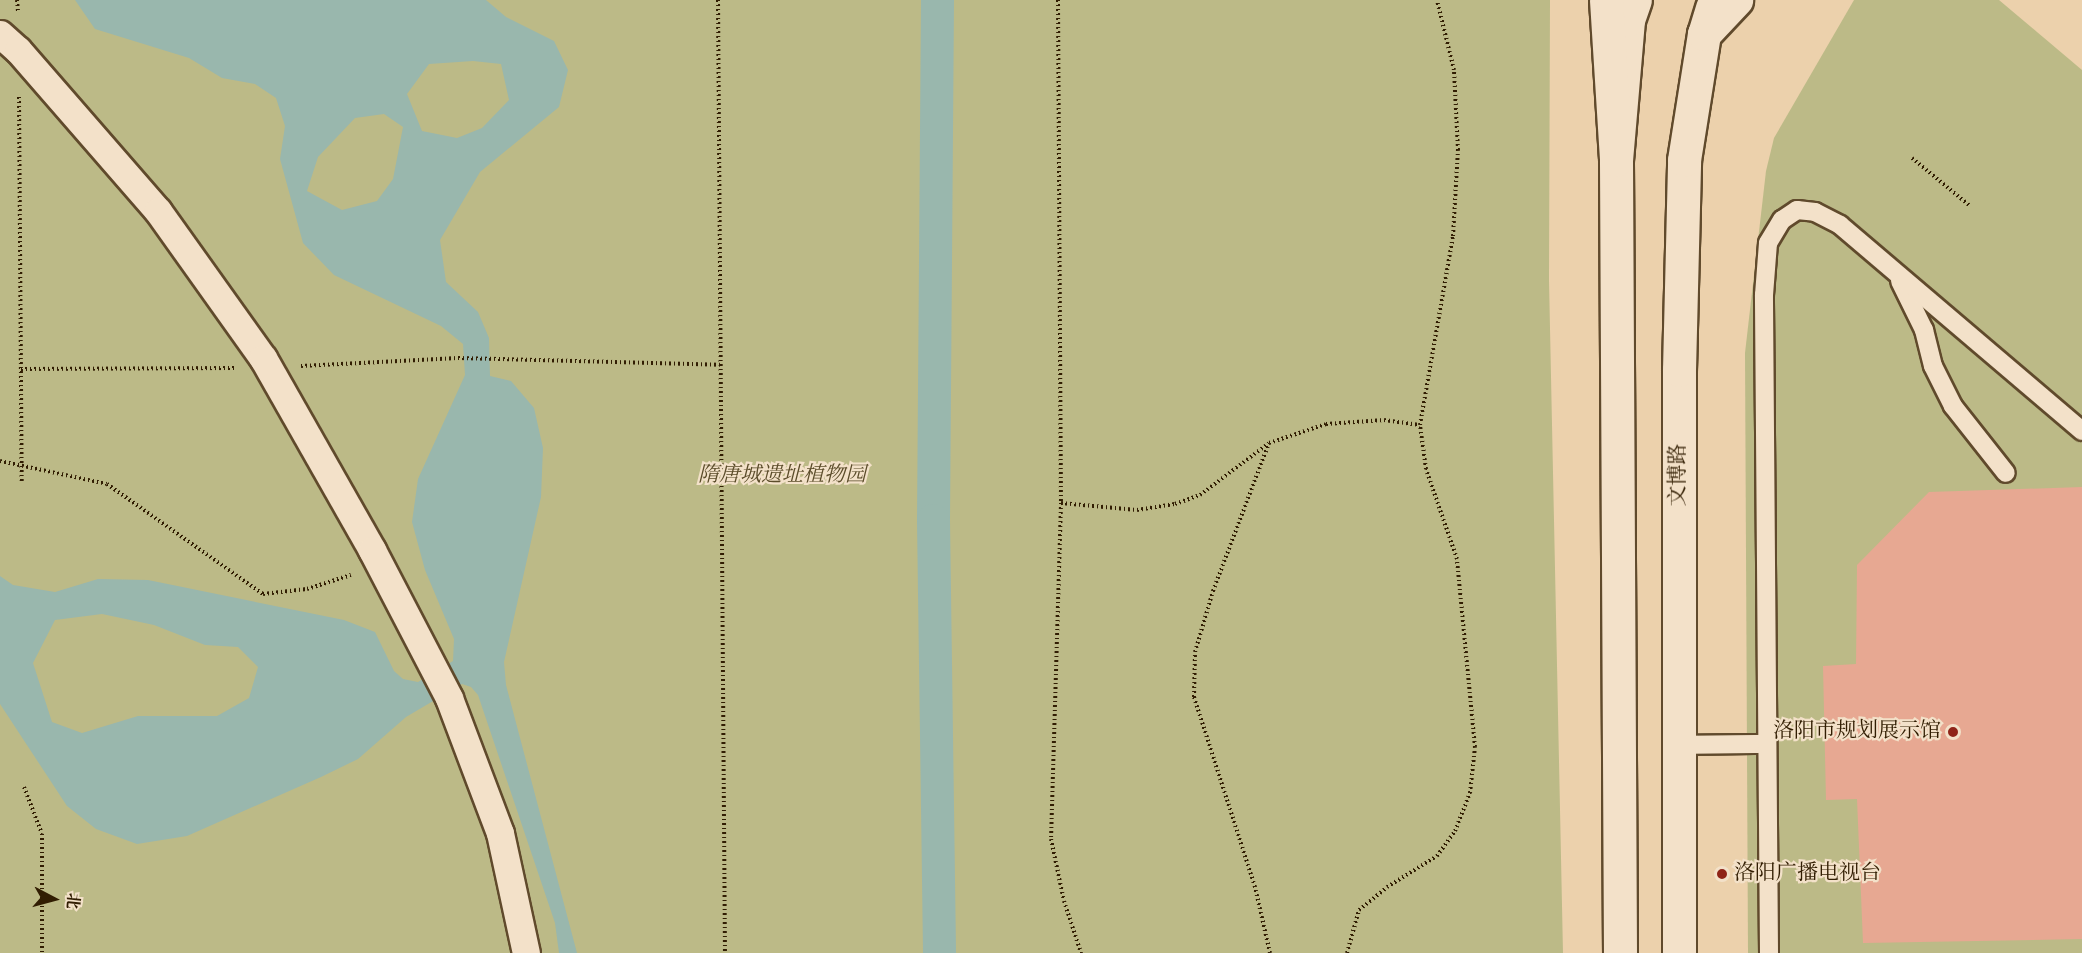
<!DOCTYPE html>
<html>
<head>
<meta charset="utf-8">
<style>
	body { margin:0 }
	#map { position:relative; width:2082px; height:953px; overflow:hidden; background:#ecd1ac; font-family:"Old Standard TT","Noto Serif SC",serif }
	div>[style] { position:absolute }
	[style*='--x'] { left:calc(var(--x)*1px); top:calc(var(--y)*1px); width:calc(var(--w)*1px); rotate:calc(var(--a)*1deg) }
	.green>* { inset:0; background:#bcba87 }
	.water>* { inset:0; background:#99b7ad }
	.canal>* { height:33px; margin:-16.5px; padding:0 16.5px; transform-origin:16.5px; border-radius:16.5px; background:#99b7ad }
	.building>* { inset:0; background:#e7a892 }
	.path>* { height:4px; margin-top:-2px; transform-origin:0; background:repeating-linear-gradient(90deg,#311d02 0 1.5px,transparent 0 4.5px) }
	.roads { filter:drop-shadow(2px 0 #604a2c) drop-shadow(-2px 0 #604a2c) drop-shadow(0 2px #604a2c) drop-shadow(0 -2px #604a2c) }
	.service>* { height:18px; margin:-9px; padding:0 9px; transform-origin:9px; border-radius:9px; background:#f3e1c9 }
	.pedestrian>* { height:27px; margin:-13.5px; padding:0 13.5px; transform-origin:13.5px; border-radius:13.5px; background:#f3e1c9 }
	.tertiary>* { height:33px; margin:-16.5px; padding:0 16.5px; transform-origin:16.5px; border-radius:16.5px; background:#f3e1c9 }
	.secondary>* { height:33px; margin:-16.5px; padding:0 16.5px; transform-origin:16.5px; border-radius:16.5px; background:#f3e1c9 }
	.dots>* { width:16px; height:16px; translate:-50% -50%; box-sizing:border-box; border:3px solid #f3e1c9; border-radius:50% }
	span { translate:-50% -50%; white-space:nowrap; text-align:center; line-height:1.15; -webkit-text-stroke:4.5px #f3e1c9; paint-order:stroke }
	.street-label { font-size:21px; color:#311d02 }
	.park-label { font-size:21px; color:#5b4c2a; font-style:italic }
	.poi-label { font-size:21px; color:#311d02 }
	.right { translate:-100% -50%; text-align:right }
	.left { translate:0 -50%; text-align:left }
	.north { position:absolute; left:24px; top:869px; width:60px; height:60px; -webkit-text-stroke:4px #f3e1c9; paint-order:stroke; rotate:96deg; font-size:16px; font-weight:700; line-height:24px; text-align:center; color:#311d02 }
	.north::after { content:''; display:block; margin:auto; width:21px; height:27px; background:#311d02; clip-path:polygon(50% 0,100% 100%,50% 72%,0 100%) }
</style>
</head>
<body>
<div id="map">
	<div class="green">
		<i style="clip-path:polygon(0 0,1550px 0,1549px 280px,1563px 953px,0 953px)"></i>
		<i style="clip-path:polygon(1854px 0,1999px 0,2082px 70px,2082px 953px,1748px 953px,1745px 353px,1766px 171px,1774px 138px)"></i>
	</div>
	<div class="water">
		<i style="clip-path:polygon(evenodd,75px 0,486px 0,506px 17px,554px 41px,568px 70px,559px 107px,480px 172px,440px 240px,446px 282px,478px 312px,489px 338px,490px 376px,511px 381px,534px 408px,543px 448px,541px 497px,504px 662px,506px 685px,577px 953px,559px 953px,555px 923px,478px 695px,471px 687px,462px 684px,406px 717px,358px 759px,321px 777px,187px 836px,137px 844px,96px 829px,67px 806px,0 704px,0 576px,13px 585px,55px 592px,98px 579px,148px 580px,344px 620px,375px 632px,394px 671px,403px 679px,418px 682px,453px 661px,454px 639px,425px 570px,412px 522px,418px 479px,465px 375px,463px 344px,441px 326px,334px 275px,303px 243px,280px 159px,285px 126px,276px 98px,255px 84px,222px 78px,189px 58px,95px 29px,75px 0,473px 61px,501px 64px,509px 100px,482px 128px,457px 138px,422px 131px,407px 94px,429px 64px,473px 61px,75px 0,384px 114px,403px 127px,393px 179px,377px 201px,342px 210px,307px 191px,318px 157px,355px 118px,384px 114px,75px 0,102px 614px,154px 625px,205px 645px,238px 647px,258px 667px,249px 698px,217px 716px,138px 716px,82px 733px,52px 722px,33px 663px,55px 620px,102px 614px)"></i>
	</div>
	<div class="canal">
		<i style="--x:937;--y:0;--w:520;--a:90.44"></i>
		<i style="--x:933;--y:520;--w:433;--a:89.2"></i>
	</div>
	<div class="building">
		<i style="clip-path:polygon(2082px 487px,2082px 939px,1863px 943px,1857px 799px,1826px 800px,1823px 666px,1856px 664px,1857px 565px,1929px 492px)"></i>
	</div>
	<div class="path">
		<i style="--x:17;--y:0;--w:11;--a:85"></i>
		<i style="--x:718;--y:0;--w:953;--a:89.58"></i>
		<i style="--x:1058;--y:0;--w:503;--a:89.66"></i>
		<i style="--x:1061;--y:503;--w:76;--a:5.3"></i>
		<i style="--x:1137;--y:510;--w:38;--a:-9"></i>
		<i style="--x:1175;--y:504;--w:27;--a:-20"></i>
		<i style="--x:1200;--y:495;--w:86;--a:-37"></i>
		<i style="--x:19;--y:97;--w:386;--a:89.6"></i>
		<i style="--x:1912;--y:158;--w:75;--a:39.6"></i>
		<i style="--x:301;--y:366;--w:157;--a:-2.9"></i>
		<i style="--x:458;--y:358;--w:262;--a:1.5"></i>
		<i style="--x:21;--y:369;--w:213;--a:-0.3"></i>
		<i style="--x:0;--y:461;--w:109;--a:12.1"></i>
		<i style="--x:107;--y:484;--w:191;--a:35.2"></i>
		<i style="--x:263;--y:594;--w:44;--a:-6.5"></i>
		<i style="--x:307;--y:589;--w:46;--a:-17.7"></i>
		<i style="--x:1061;--y:503;--w:336;--a:91.7"></i>
		<i style="--x:1051;--y:839;--w:63;--a:78.2"></i>
		<i style="--x:1064;--y:901;--w:55;--a:71.9"></i>
		<i style="--x:24;--y:787;--w:50;--a:69"></i>
		<i style="--x:42;--y:834;--w:119;--a:90"></i>
		<i style="--x:1270;--y:953;--w:68;--a:-102.8"></i>
		<i style="--x:1255;--y:887;--w:200;--a:-107.8"></i>
		<i style="--x:1194;--y:697;--w:45;--a:-88.7"></i>
		<i style="--x:1195;--y:652;--w:64;--a:-73.6"></i>
		<i style="--x:1213;--y:591;--w:158;--a:-69.3"></i>
		<i style="--x:1269;--y:443;--w:60;--a:-18.4"></i>
		<i style="--x:1326;--y:424;--w:58;--a:-3.9"></i>
		<i style="--x:1384;--y:420;--w:36;--a:8"></i>
		<i style="--x:1420;--y:425;--w:192;--a:-80.1"></i>
		<i style="--x:1453;--y:236;--w:86;--a:-86.7"></i>
		<i style="--x:1458;--y:150;--w:80;--a:-92.9"></i>
		<i style="--x:1454;--y:70;--w:72;--a:-103.7"></i>
		<i style="--x:1347;--y:953;--w:45;--a:-74.4"></i>
		<i style="--x:1359;--y:910;--w:36;--a:-39"></i>
		<i style="--x:1387;--y:887;--w:59;--a:-31.8"></i>
		<i style="--x:1437;--y:856;--w:31;--a:-54"></i>
		<i style="--x:1455;--y:831;--w:41;--a:-68.5"></i>
		<i style="--x:1470;--y:793;--w:46;--a:-83.8"></i>
		<i style="--x:1475;--y:747;--w:189;--a:-95.5"></i>
		<i style="--x:1457;--y:559;--w:95;--a:-109"></i>
		<i style="--x:1426;--y:469;--w:44;--a:-97.8"></i>
	</div>
	<div class="roads">
		<div class="service">
			<i style="--x:1900;--y:281;--w:55;--a:63.9"></i>
			<i style="--x:1924;--y:330;--w:37;--a:76"></i>
			<i style="--x:1933;--y:366;--w:45;--a:63.4"></i>
			<i style="--x:1953;--y:406;--w:85;--a:51.7"></i>
			<i style="--x:1679;--y:745;--w:88;--a:-0.7"></i>
			<i style="--x:1769;--y:953;--w:658;--a:-90.44"></i>
			<i style="--x:1764;--y:295;--w:52;--a:-85.6"></i>
			<i style="--x:1768;--y:243;--w:27;--a:-59"></i>
			<i style="--x:1782;--y:220;--w:18;--a:-34"></i>
			<i style="--x:1797;--y:210;--w:18;--a:6"></i>
			<i style="--x:1815;--y:212;--w:28;--a:27"></i>
			<i style="--x:1840;--y:225;--w:318;--a:40.4"></i>
		</div>
		<div class="pedestrian">
			<i style="--x:0;--y:34;--w:24;--a:42"></i>
			<i style="--x:18;--y:50;--w:213;--a:49"></i>
			<i style="--x:158;--y:211;--w:181;--a:54.5"></i>
			<i style="--x:263;--y:358;--w:221;--a:60.4"></i>
			<i style="--x:372;--y:550;--w:167;--a:62.5"></i>
			<i style="--x:449;--y:698;--w:144;--a:69.3"></i>
			<i style="--x:500;--y:833;--w:123;--a:77.8"></i>
		</div>
		<div class="tertiary">
			<i style="--x:1620;--y:953;--w:793;--a:-90.29"></i>
			<i style="--x:1616;--y:160;--w:141;--a:-85.1"></i>
			<i style="--x:1628;--y:20;--w:21;--a:-71"></i>
			<i style="--x:1679;--y:953;--w:583;--a:-90"></i>
			<i style="--x:1679;--y:370;--w:210;--a:-88.6"></i>
			<i style="--x:1684;--y:160;--w:128;--a:-81"></i>
			<i style="--x:1704;--y:34;--w:28;--a:-73"></i>
		</div>
		<div class="secondary">
			<i style="--x:1606;--y:0;--w:160;--a:86.4"></i>
			<i style="--x:1704;--y:34;--w:47;--a:-46.7"></i>
		</div>
	</div>
	<div class="dots">
		<i style="left:1953px;top:732px;background:#8f2418"></i>
		<i style="left:1722px;top:874px;background:#8f2418"></i>
	</div>
	<div class="street-label">
		<span style="left:1679px;top:475px;rotate:-90deg">文博路</span>
	</div>
	<div class="park-label">
		<span style="left:782px;top:476px">隋唐城遗址植物园</span>
	</div>
	<div class="poi-label">
		<span class="right" style="left:1941px;top:732px">洛阳市规划展示馆</span>
		<span class="left" style="left:1734px;top:874px">洛阳广播电视台</span>
	</div>
	<div class="north">北</div>
</div>
</body>
</html>
